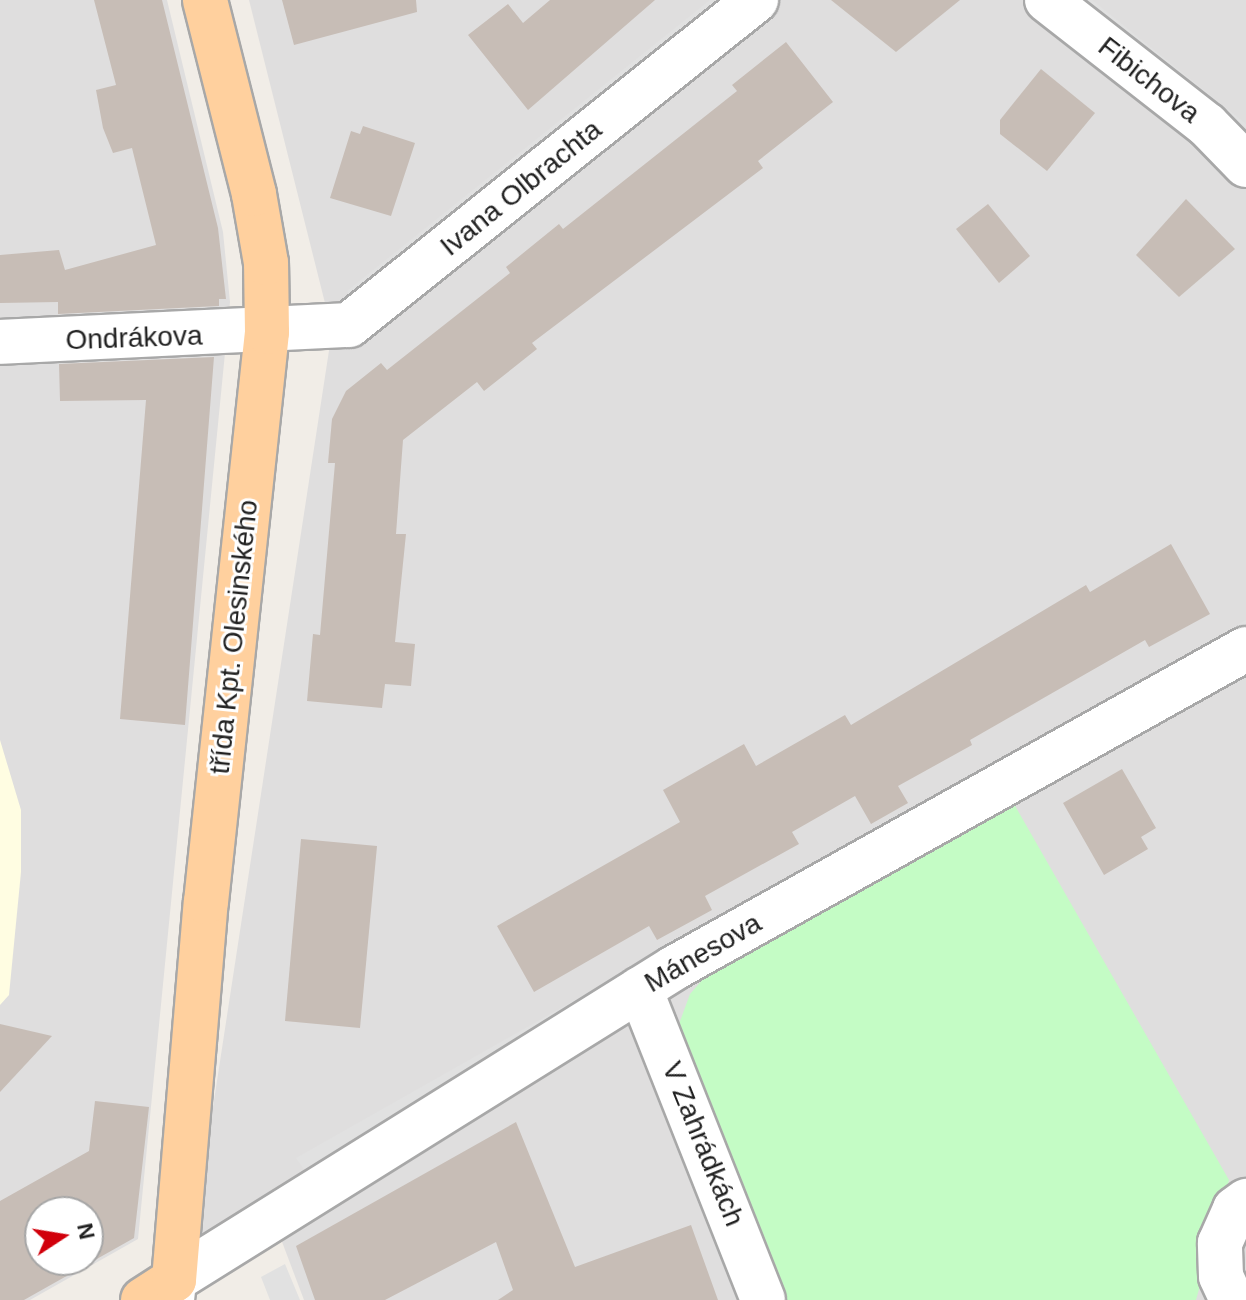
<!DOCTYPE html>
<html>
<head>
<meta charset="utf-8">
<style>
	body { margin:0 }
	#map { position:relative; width:1246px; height:1300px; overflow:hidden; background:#f1ede7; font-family:Helvetica,sans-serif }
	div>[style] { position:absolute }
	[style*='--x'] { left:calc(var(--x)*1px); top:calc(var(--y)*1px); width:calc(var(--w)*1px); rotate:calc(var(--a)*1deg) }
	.residential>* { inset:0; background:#dfdede }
	.education>* { inset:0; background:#fffde2 }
	.park>* { inset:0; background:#c4fcc5 }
	.parking>* { inset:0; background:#e1e1e1 }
	.building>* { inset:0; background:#c7bdb6 }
	.roads { filter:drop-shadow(2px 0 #a8a8a8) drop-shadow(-2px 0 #a8a8a8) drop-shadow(0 2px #a8a8a8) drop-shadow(0 -2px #a8a8a8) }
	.minor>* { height:44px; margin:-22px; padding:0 22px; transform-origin:22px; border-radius:22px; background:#fff }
	.major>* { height:44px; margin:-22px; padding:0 22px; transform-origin:22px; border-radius:22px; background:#ffd09e }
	span { translate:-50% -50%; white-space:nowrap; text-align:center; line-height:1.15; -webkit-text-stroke:6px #fff; paint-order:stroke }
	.street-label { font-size:28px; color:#212121 }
	.north { position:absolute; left:24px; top:1196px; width:80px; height:80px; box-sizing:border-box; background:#fff; border:2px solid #a6a6a6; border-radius:50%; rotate:78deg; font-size:22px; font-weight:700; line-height:32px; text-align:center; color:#212121 }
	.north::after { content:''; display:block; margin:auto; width:28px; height:36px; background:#d1000b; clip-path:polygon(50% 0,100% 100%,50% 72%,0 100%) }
</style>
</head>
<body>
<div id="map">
	<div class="residential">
		<i style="clip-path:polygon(evenodd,0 0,167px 0,223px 232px,230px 302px,138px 1239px,30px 1300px,0 1300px,0 0,40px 1212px,88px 1212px,88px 1260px,40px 1260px,40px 1212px)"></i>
		<i style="clip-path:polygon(249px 0,1246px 0,1246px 1300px,304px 1300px,273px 1218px,188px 1270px,332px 331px)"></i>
	</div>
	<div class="education">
		<i style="clip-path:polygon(0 740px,21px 810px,21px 872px,9px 995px,0 1005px)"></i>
	</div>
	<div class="park">
		<i style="clip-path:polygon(1014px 804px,1229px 1180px,1196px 1300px,783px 1300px,679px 1024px,690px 994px,711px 970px)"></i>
	</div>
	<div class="parking">
		<i style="clip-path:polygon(710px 0,742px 0,360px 308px,347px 291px)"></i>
		<i style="clip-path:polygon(1055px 0,1092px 0,1246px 124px,1246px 151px)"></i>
		<i style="clip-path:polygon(1246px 620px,1246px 643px,308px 1175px,296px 1158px)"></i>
		<i style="clip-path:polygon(285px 1264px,300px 1300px,270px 1300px,261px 1277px)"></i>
	</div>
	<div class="building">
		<i style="clip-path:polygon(94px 0,162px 0,218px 228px,226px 299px,219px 299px,219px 306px,58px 314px,58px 302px,0 303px,0 255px,59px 250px,65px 270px,156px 245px,132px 148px,113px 153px,103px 128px,96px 90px,116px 85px)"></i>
		<i style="clip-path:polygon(282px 0,416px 0,417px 12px,294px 45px)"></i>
		<i style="clip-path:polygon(550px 0,655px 0,528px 110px,468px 35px,508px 4px,523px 23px)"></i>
		<i style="clip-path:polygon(831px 0,960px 0,896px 52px)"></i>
		<i style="clip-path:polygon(786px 42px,833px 102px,758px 161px,763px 168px,532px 343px,537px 349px,484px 391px,477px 382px,403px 440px,396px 534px,406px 534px,395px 642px,415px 644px,411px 686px,385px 684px,382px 708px,307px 701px,313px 634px,320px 635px,335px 463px,328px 463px,332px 419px,346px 391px,381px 363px,387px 370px,510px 273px,506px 267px,559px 224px,563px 229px,737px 91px,732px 85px)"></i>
		<i style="clip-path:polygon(1041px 69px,1095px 113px,1047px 171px,1000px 134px,1000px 120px)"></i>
		<i style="clip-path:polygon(363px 126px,415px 143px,391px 216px,330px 198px,351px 131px,360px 134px)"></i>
		<i style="clip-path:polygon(1186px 199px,1235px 249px,1179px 297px,1136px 255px)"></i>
		<i style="clip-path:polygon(988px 204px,1030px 256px,999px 283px,956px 229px)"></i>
		<i style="clip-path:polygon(214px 357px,185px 725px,120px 719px,146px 400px,60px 401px,59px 364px)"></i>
		<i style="clip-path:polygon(1171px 544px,1210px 614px,1149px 647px,1145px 640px,970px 740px,972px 745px,898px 786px,908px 803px,871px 824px,855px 796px,792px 832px,799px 844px,705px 896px,712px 910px,657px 940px,649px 926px,534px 992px,497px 926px,680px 822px,663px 790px,744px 744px,756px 766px,845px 715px,851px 725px,1086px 585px,1090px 592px)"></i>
		<i style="clip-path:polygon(1122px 769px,1156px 828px,1141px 837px,1148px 849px,1104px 875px,1063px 803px)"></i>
		<i style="clip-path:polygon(301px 839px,377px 846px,360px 1028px,285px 1021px)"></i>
		<i style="clip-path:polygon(0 1024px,52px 1036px,0 1092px)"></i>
		<i style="clip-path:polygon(evenodd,95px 1101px,149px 1107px,134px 1238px,24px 1300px,0 1300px,0 1201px,89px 1151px,95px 1101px,40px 1212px,88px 1212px,88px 1260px,40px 1260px,40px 1212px)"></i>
		<i style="clip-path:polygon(516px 1122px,575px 1267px,691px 1225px,718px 1300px,498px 1300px,513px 1290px,496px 1242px,385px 1300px,315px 1300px,296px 1246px)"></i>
	</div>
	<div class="roads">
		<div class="minor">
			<i style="--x:1047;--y:0;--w:203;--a:38"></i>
			<i style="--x:1207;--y:125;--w:56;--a:45.7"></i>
			<i style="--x:0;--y:342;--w:349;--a:-2.8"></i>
			<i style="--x:349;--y:325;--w:521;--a:-38.61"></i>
			<i style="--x:640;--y:989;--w:334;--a:68.4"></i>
			<i style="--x:172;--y:1300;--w:20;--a:-84"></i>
			<i style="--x:174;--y:1280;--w:589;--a:-31.96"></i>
			<i style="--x:674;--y:968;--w:655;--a:-29.15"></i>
			<i style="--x:1232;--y:1300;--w:26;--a:-115"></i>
			<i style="--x:1221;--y:1276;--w:33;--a:-92"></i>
			<i style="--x:1220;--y:1243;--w:37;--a:-66"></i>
			<i style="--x:1235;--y:1209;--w:14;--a:-36"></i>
		</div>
		<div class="major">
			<i style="--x:143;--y:1300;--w:37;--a:-33"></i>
			<i style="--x:174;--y:1280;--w:379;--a:-85.2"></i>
			<i style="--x:206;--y:902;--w:573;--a:-83.89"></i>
			<i style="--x:267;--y:332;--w:69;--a:-90.8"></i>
			<i style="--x:266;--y:263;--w:70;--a:-99.9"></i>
			<i style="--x:254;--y:194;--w:200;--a:-104.2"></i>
		</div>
	</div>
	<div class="street-label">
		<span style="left:1149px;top:80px;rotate:38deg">Fibichova</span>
		<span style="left:521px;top:188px;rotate:-39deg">Ivana Olbrachta</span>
		<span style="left:134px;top:338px;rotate:-2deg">Ondrákova</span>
		<span style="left:234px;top:637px;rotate:-84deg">třída Kpt. Olesinského</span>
		<span style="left:703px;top:953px;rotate:-30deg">Mánesova</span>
		<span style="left:703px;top:1144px;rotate:68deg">V Zahrádkách</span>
	</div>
	<div class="north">N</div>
</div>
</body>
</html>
